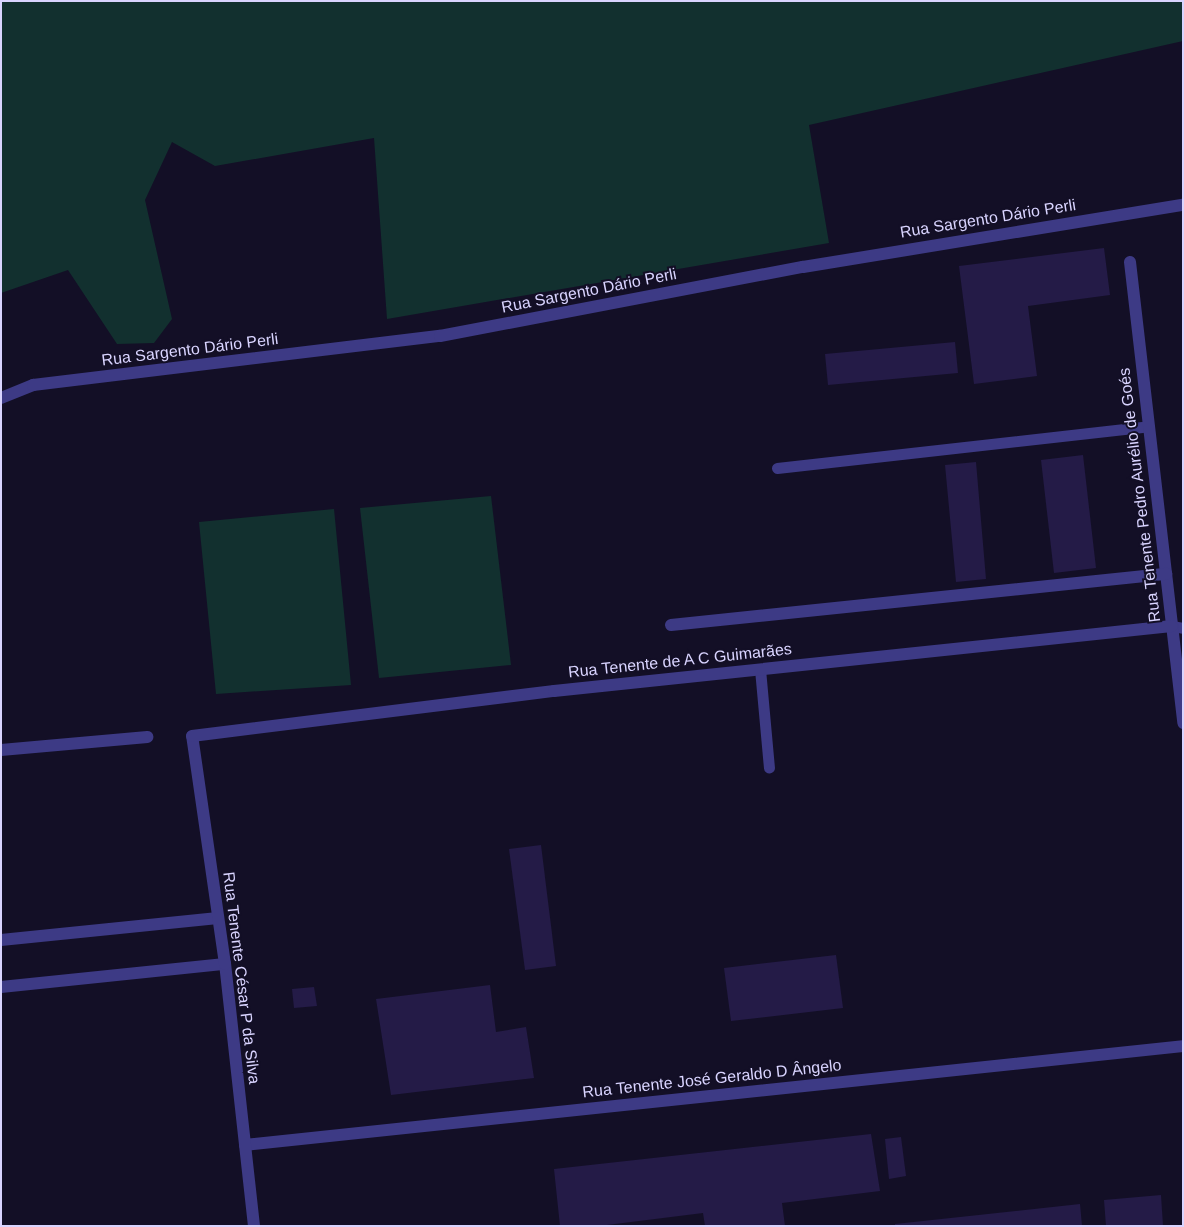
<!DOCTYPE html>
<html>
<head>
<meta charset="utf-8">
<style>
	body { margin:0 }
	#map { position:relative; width:1184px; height:1227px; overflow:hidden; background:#130f26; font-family:Arial,sans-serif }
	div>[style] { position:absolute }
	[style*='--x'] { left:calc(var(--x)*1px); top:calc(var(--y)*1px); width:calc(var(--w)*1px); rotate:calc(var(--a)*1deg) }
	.green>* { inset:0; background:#12302f }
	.building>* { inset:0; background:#241b47 }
	.lane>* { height:11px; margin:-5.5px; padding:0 5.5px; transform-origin:5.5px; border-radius:5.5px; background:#3d3a85 }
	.street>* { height:12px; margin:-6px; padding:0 6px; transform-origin:6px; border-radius:6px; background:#3d3a85 }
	span { translate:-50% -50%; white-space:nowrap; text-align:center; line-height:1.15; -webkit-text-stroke:4px #130f26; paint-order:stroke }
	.street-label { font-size:16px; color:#d9d4ff }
	.frame { position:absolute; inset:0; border:2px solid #d9d4ff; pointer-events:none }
</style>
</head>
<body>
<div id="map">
	<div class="green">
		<i style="clip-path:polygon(1px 1px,1183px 1px,1183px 41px,809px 125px,829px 243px,387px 319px,374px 138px,215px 166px,172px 142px,145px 200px,172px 319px,154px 343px,117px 344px,68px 270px,1px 293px)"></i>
		<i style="clip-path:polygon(491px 496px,511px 665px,379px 678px,360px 508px)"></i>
		<i style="clip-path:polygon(334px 509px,351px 685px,216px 694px,199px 522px)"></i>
	</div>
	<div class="building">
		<i style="clip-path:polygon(1104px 248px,1110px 295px,1028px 306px,1037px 376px,974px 384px,959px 266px)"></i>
		<i style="clip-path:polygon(955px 342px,958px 373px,828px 385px,825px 354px)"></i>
		<i style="clip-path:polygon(1083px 455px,1096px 568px,1054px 573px,1041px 460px)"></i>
		<i style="clip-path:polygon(976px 462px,986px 579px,956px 582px,945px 465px)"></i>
		<i style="clip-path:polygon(541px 845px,556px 966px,525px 970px,509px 849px)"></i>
		<i style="clip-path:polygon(836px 955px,843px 1008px,731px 1021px,724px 968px)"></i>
		<i style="clip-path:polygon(490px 985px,496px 1032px,526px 1027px,534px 1078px,391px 1095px,376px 999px)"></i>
		<i style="clip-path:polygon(314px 987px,317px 1006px,294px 1008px,292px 989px)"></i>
		<i style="clip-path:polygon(871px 1134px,880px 1191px,782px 1203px,785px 1226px,705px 1226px,703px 1213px,599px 1226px,560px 1226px,554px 1169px)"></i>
		<i style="clip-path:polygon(901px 1137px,906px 1176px,889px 1179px,885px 1139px)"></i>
		<i style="clip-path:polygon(1161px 1195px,1163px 1226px,1106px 1226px,1104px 1200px)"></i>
		<i style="clip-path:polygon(1080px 1204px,1082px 1226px,895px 1226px,895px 1224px)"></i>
	</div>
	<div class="lane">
		<i style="--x:777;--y:468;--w:374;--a:-6.4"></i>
		<i style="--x:1172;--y:626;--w:11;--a:10"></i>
		<i style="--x:760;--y:669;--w:99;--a:84.8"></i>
	</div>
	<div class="street">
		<i style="--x:1130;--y:262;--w:464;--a:83.4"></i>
		<i style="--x:1;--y:398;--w:35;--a:-22"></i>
		<i style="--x:33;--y:385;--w:410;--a:-6.9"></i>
		<i style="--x:440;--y:336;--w:369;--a:-10.8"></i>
		<i style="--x:803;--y:267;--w:385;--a:-9.3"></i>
		<i style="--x:671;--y:625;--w:498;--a:-5.9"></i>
		<i style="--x:1;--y:750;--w:147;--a:-5.1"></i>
		<i style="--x:1;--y:940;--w:218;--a:-5.8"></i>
		<i style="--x:1;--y:987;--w:225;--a:-5.9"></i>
		<i style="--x:245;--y:1145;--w:943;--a:-6.02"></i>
		<i style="--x:254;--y:1226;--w:264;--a:-96.3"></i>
		<i style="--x:225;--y:964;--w:230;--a:-98.2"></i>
		<i style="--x:192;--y:736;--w:365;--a:-7.1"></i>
		<i style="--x:554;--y:691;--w:621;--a:-6"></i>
	</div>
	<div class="street-label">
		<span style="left:988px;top:219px;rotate:-9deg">Rua Sargento Dário Perli</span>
		<span style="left:589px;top:291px;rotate:-11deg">Rua Sargento Dário Perli</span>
		<span style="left:190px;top:350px;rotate:-7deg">Rua Sargento Dário Perli</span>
		<span style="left:1140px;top:495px;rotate:-97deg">Rua Tenente Pedro Aurélio de Goés</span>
		<span style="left:680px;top:661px;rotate:-6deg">Rua Tenente de A C Guimarães</span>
		<span style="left:241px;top:978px;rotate:83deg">Rua Tenente César P da Silva</span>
		<span style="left:712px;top:1079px;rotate:-6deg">Rua Tenente José Geraldo D Ângelo</span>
	</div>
	<div class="frame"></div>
</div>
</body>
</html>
